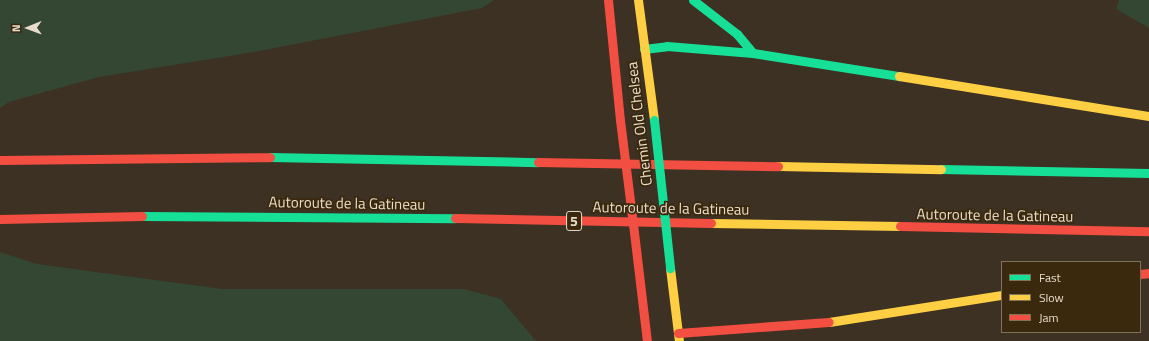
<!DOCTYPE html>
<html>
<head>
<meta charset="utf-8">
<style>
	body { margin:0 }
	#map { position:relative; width:1149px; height:341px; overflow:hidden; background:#3c3122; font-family:"Titillium Web",sans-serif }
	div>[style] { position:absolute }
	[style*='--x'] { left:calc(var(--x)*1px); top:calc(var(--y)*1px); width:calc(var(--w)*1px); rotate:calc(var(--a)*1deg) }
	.green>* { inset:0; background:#334733 }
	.fast>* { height:9px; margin:-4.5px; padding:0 4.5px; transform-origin:4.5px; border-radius:4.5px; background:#16e098 }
	.slow>* { height:9px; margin:-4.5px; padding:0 4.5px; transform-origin:4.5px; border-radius:4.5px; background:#ffcf43 }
	.jam>* { height:9px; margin:-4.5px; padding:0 4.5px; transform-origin:4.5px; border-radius:4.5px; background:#f24e42 }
	.fast-bridge>* { height:9px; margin:-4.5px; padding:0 4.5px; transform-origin:4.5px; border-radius:4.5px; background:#16e098 }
	.jam-bridge>* { height:9px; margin:-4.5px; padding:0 4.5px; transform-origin:4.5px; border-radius:4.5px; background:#f24e42 }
	span { translate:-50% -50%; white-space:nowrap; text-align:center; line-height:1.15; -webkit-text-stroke:3.5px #3b290d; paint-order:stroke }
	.shield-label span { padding:1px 3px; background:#3b290d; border:1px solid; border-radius:3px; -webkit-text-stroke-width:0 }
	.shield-label { font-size:14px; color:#e8dccc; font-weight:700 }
	.street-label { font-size:15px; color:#e8dccc }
	.legend { position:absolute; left:1001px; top:261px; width:140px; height:72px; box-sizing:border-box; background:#3b290d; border:1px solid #807159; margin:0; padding:5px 7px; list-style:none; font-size:12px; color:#e8dccc }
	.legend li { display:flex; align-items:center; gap:8px; height:20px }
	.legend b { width:20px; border:1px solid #807159 }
	.north { position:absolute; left:8px; top:8px; width:40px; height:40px; -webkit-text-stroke:3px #3b290d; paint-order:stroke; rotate:269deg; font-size:11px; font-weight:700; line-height:16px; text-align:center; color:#e8dccc }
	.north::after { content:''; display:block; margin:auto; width:14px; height:18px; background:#e8dccc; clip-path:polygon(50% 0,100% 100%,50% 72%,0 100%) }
</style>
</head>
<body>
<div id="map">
	<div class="green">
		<i style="clip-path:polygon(0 0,494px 0,482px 8px,254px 52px,99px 77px,9px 102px,0 108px)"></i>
		<i style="clip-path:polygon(1119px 0,1149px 0,1149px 28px,1116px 9px)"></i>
		<i style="clip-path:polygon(0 252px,37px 264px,222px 289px,464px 289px,501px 299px,536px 341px,0 341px)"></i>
	</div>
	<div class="fast">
		<i style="--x:693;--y:0;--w:56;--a:37.7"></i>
		<i style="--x:737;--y:34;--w:25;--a:50"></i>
		<i style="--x:644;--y:49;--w:23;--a:-7"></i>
		<i style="--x:667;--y:46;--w:86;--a:4.7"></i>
		<i style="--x:753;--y:53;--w:148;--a:9"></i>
		<i style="--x:270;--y:157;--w:268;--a:1.1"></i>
		<i style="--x:941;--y:169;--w:208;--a:1.1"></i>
		<i style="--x:142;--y:216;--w:313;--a:0.4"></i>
	</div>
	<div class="slow">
		<i style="--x:638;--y:0;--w:121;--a:82.4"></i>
		<i style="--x:899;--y:76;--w:253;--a:9.1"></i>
		<i style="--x:778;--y:166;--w:163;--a:1.1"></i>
		<i style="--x:711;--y:223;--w:189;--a:0.9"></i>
		<i style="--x:670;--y:268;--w:74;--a:83"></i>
		<i style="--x:829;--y:322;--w:175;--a:-8.9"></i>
	</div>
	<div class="jam">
		<i style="--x:608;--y:0;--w:121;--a:84.3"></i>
		<i style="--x:0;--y:160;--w:270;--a:-0.6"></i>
		<i style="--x:538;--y:162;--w:240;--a:1"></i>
		<i style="--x:455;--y:218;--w:256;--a:1.1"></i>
		<i style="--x:0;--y:219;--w:142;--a:-1.2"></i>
		<i style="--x:633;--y:224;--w:118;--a:83.2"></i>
		<i style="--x:900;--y:226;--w:249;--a:1.2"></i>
		<i style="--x:1140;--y:274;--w:9;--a:-6"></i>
		<i style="--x:678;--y:333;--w:151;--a:-4.2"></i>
	</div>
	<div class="fast-bridge">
		<i style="--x:654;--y:120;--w:149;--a:83.8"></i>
	</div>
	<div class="jam-bridge">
		<i style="--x:620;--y:120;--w:105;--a:82.9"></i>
	</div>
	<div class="shield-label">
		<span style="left:574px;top:221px">5</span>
	</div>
	<div class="street-label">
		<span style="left:639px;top:124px;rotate:-97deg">Chemin Old Chelsea</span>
		<span style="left:347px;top:203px;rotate:1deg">Autoroute de la Gatineau</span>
		<span style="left:671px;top:208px;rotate:1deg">Autoroute de la Gatineau</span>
		<span style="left:995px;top:215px;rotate:1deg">Autoroute de la Gatineau</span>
	</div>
	<ul class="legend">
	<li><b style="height:5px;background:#16e098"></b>Fast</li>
	<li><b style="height:5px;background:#ffcf43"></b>Slow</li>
	<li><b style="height:5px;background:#f24e42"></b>Jam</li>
	</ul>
	<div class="north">N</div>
</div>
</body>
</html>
